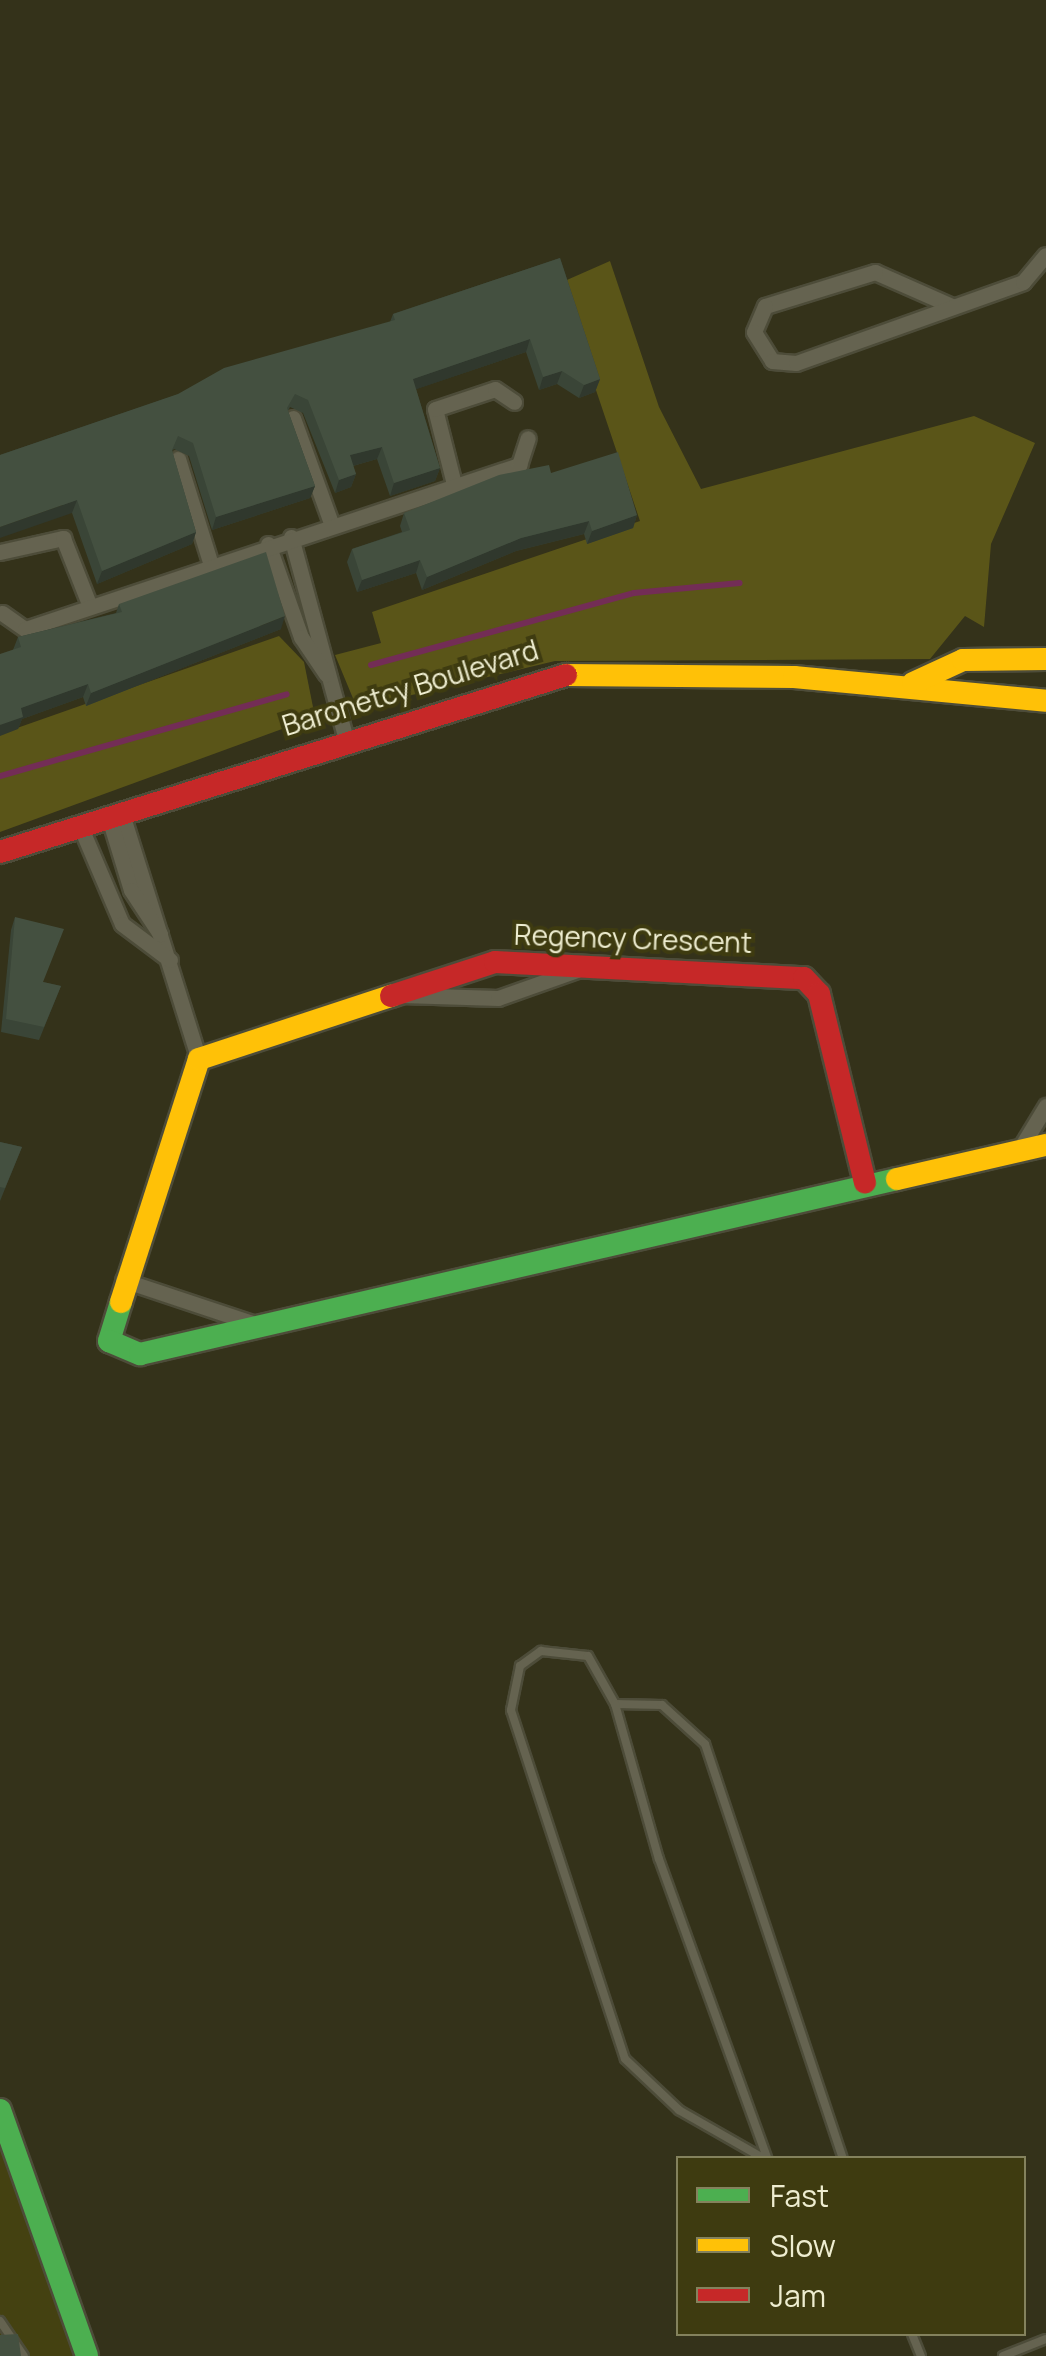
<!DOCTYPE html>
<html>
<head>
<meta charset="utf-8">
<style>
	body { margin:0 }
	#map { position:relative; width:1046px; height:2356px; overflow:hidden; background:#34321a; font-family:Manrope,sans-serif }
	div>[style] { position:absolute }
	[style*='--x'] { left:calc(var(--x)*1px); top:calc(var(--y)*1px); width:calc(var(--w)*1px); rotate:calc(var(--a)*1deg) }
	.built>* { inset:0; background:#444111 }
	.green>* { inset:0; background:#5a5518 }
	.stream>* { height:6px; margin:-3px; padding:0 3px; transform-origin:3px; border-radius:3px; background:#732d56 }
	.roads { filter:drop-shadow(2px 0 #4d4c39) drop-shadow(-2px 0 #4d4c39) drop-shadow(0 2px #4d4c39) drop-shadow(0 -2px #4d4c39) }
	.lane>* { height:8px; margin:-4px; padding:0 4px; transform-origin:4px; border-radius:4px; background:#656350 }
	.street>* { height:15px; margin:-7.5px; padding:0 7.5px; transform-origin:7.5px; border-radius:7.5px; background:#656350 }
	.fast>* { height:22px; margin:-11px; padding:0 11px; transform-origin:11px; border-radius:11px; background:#4caf50 }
	.slow>* { height:22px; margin:-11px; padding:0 11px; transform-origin:11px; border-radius:11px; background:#ffc107 }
	.jam>* { height:22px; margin:-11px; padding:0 11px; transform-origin:11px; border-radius:11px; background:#c62828 }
	.wall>* { inset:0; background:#3a4537 }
	.shaded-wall>* { inset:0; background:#30382d }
	.building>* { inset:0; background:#445040 }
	span { translate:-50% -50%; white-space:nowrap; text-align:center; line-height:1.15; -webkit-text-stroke:8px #3e3b10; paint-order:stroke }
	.street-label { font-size:28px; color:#eeedd0 }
	.legend { position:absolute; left:676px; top:2156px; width:350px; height:180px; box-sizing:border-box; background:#3e3b10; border:2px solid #84825d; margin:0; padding:12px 18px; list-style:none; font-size:30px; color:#eeedd0 }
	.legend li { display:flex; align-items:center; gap:20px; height:50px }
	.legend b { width:50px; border:2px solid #84825d }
</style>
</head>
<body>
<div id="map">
	<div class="built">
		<i style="clip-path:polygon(0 2110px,87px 2356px,0 2356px)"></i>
	</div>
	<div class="green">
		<i style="clip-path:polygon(610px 261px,659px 407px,701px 489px,974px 416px,1035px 443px,991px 544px,984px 627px,965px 616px,930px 659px,555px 661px,357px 708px,335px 655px,381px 643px,372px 612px,640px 521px,560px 283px)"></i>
		<i style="clip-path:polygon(279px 636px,304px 662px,315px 717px,0 832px,0 734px)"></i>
	</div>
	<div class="stream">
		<i style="--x:371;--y:665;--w:273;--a:-15.3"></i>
		<i style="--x:634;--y:593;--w:106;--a:-5.4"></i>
		<i style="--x:0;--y:776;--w:298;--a:-15.9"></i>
	</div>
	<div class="roads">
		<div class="lane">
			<i style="--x:615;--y:1704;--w:47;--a:1.2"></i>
			<i style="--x:662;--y:1705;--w:58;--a:42.2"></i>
			<i style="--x:705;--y:1744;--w:436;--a:71.6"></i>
			<i style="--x:763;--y:2158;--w:97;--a:-150.3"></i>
			<i style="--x:679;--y:2110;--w:74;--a:-136.6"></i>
			<i style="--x:625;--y:2059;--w:367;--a:-108.1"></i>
			<i style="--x:511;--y:1710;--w:45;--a:-78.4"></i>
			<i style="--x:520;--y:1666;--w:26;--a:-36"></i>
			<i style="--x:541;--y:1651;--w:47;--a:6.1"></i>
			<i style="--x:588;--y:1656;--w:55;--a:60.6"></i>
			<i style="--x:615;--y:1704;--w:161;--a:74.2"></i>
			<i style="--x:659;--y:1859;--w:318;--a:70.1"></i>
			<i style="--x:0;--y:2321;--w:42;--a:55.6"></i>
			<i style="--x:912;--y:2334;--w:24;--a:68"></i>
			<i style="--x:1003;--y:2356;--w:46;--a:-21.6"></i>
		</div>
		<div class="street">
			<i style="--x:952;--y:306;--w:84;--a:-156.2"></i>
			<i style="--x:875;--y:272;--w:115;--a:162.8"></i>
			<i style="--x:765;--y:306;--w:28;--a:113"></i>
			<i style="--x:754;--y:332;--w:34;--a:58"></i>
			<i style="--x:772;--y:361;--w:24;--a:5"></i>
			<i style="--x:796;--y:363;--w:241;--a:-19.6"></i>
			<i style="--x:1023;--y:282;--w:35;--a:-50"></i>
			<i style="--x:293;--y:418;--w:112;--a:70.1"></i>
			<i style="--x:178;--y:459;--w:108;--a:72.7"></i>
			<i style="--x:454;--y:484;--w:77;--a:-104.2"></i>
			<i style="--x:435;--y:409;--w:63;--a:-18.4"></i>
			<i style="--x:495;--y:389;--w:23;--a:34"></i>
			<i style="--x:291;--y:537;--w:206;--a:74.8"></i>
			<i style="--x:268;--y:544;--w:99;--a:70.5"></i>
			<i style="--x:301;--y:637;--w:45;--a:56"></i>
			<i style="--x:0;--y:552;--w:65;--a:-12.5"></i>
			<i style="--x:63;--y:538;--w:71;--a:68.5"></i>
			<i style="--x:2;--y:613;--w:28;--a:35"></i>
			<i style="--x:25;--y:629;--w:521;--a:-18.37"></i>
			<i style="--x:519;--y:465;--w:28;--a:-72"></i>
			<i style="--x:122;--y:814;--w:257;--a:72.6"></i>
			<i style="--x:109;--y:818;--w:75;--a:73"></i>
			<i style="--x:131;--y:890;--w:53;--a:56.6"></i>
			<i style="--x:81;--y:828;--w:104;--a:66.9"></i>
			<i style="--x:122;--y:924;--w:60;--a:36.9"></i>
			<i style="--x:401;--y:995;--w:97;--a:1.8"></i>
			<i style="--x:498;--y:998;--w:84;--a:-19.5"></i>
			<i style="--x:1018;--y:1152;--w:54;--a:-58.7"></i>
			<i style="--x:123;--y:1280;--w:142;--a:18.4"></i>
		</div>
		<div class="fast">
			<i style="--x:121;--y:1302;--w:41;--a:107.1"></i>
			<i style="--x:109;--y:1341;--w:34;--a:23"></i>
			<i style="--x:140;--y:1354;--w:777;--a:-13.02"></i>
			<i style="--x:0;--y:2110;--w:261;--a:70.5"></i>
		</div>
		<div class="slow">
			<i style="--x:566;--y:675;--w:228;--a:0.5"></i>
			<i style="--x:794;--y:677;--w:253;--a:5.4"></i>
			<i style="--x:913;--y:683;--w:55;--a:-24.7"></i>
			<i style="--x:963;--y:660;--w:83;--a:-0.7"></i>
			<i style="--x:897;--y:1179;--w:153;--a:-12.9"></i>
			<i style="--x:121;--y:1302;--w:255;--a:-72.2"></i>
			<i style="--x:199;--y:1059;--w:202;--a:-18.2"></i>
		</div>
		<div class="jam">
			<i style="--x:0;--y:852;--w:593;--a:-17.37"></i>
			<i style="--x:391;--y:996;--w:109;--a:-18.1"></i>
			<i style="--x:495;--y:962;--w:309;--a:3"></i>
			<i style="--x:804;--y:978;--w:22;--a:47"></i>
			<i style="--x:819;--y:994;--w:194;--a:76.3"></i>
		</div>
	</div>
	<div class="wall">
		<i style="clip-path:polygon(560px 258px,600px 379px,595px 392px,579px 398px,557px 384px,539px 390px,526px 352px,416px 389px,440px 468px,435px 481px,390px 496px,377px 459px,353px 466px,356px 474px,351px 487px,335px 493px,303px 413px,290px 407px,288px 411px,315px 486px,310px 498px,212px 530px,189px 456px,174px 449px,172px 451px,196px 532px,192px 544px,97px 584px,72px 513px,0 455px,390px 322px,393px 314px)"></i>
		<i style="clip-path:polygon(551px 473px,637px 515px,633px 528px,587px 544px,584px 534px,516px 551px,422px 590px,416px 573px,357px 592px,347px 562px,352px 549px,402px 532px,400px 526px,404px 513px)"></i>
		<i style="clip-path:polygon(119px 604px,281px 629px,86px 706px,83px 697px,22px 719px,18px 729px,13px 650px,18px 637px,116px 613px)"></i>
		<i style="clip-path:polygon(15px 917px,43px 982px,61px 986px,39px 1040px,1px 1032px,11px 930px)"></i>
		<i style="clip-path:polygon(0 1142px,22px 1147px,0 1201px)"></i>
	</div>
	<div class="shaded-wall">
		<i style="clip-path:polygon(530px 339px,526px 352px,408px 392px,413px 379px)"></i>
		<i style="clip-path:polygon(562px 371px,557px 384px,539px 390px,543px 377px)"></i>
		<i style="clip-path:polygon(600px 379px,595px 392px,579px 398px,584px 385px)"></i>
		<i style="clip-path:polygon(382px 447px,377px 459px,345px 468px,350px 455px)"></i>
		<i style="clip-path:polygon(440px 468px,435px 481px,390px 496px,394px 483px)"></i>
		<i style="clip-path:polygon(356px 474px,351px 487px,335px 493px,339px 480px)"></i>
		<i style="clip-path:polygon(315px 486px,310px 498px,212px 530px,216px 517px)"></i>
		<i style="clip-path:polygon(77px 500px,72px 513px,0 538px,0 527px)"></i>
		<i style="clip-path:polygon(637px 515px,633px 528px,587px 544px,592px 531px)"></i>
		<i style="clip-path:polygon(589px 521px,584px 534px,516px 551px,422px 590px,427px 577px,521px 538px)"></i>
		<i style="clip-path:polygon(196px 532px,192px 544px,97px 584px,102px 571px)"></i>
		<i style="clip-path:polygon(420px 560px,416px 573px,357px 592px,362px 580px)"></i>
		<i style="clip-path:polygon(285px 616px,281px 629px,86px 706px,91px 693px)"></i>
		<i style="clip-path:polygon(88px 684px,83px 697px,22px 719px,18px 729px,0 736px,0 725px,21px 708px)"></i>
	</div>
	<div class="building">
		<i style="clip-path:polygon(560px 258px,600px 379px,584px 385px,562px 371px,543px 377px,530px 339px,413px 379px,440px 468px,394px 483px,382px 447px,350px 455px,356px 474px,339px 480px,308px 400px,295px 394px,287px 408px,315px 486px,216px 517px,193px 443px,178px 436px,172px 450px,196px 532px,102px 571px,77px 500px,0 527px,0 455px,178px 394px,224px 368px,395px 320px,393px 314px)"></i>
		<i style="clip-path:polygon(618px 452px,637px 515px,592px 531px,589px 521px,521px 538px,427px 577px,420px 560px,362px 580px,352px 549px,410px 530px,404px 513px,499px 475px,549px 465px,551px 473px)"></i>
		<i style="clip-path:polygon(266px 552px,285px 616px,91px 693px,88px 684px,21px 708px,23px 717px,0 725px,0 654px,21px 647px,18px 637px,122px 612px,119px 604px)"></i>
		<i style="clip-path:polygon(15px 917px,64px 929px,43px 982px,61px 986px,44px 1027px,6px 1019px)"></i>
		<i style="clip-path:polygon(0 1142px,22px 1147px,5px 1188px,0 1187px)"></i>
		<i style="clip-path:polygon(18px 2334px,21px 2356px,0 2356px,0 2335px)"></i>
	</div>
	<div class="street-label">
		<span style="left:410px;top:687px;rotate:-17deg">Baronetcy Boulevard</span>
		<span style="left:633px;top:938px;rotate:2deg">Regency Crescent</span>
	</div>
	<ul class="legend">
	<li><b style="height:12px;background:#4caf50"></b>Fast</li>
	<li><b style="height:12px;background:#ffc107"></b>Slow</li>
	<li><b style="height:12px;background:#c62828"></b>Jam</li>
	</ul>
</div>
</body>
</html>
